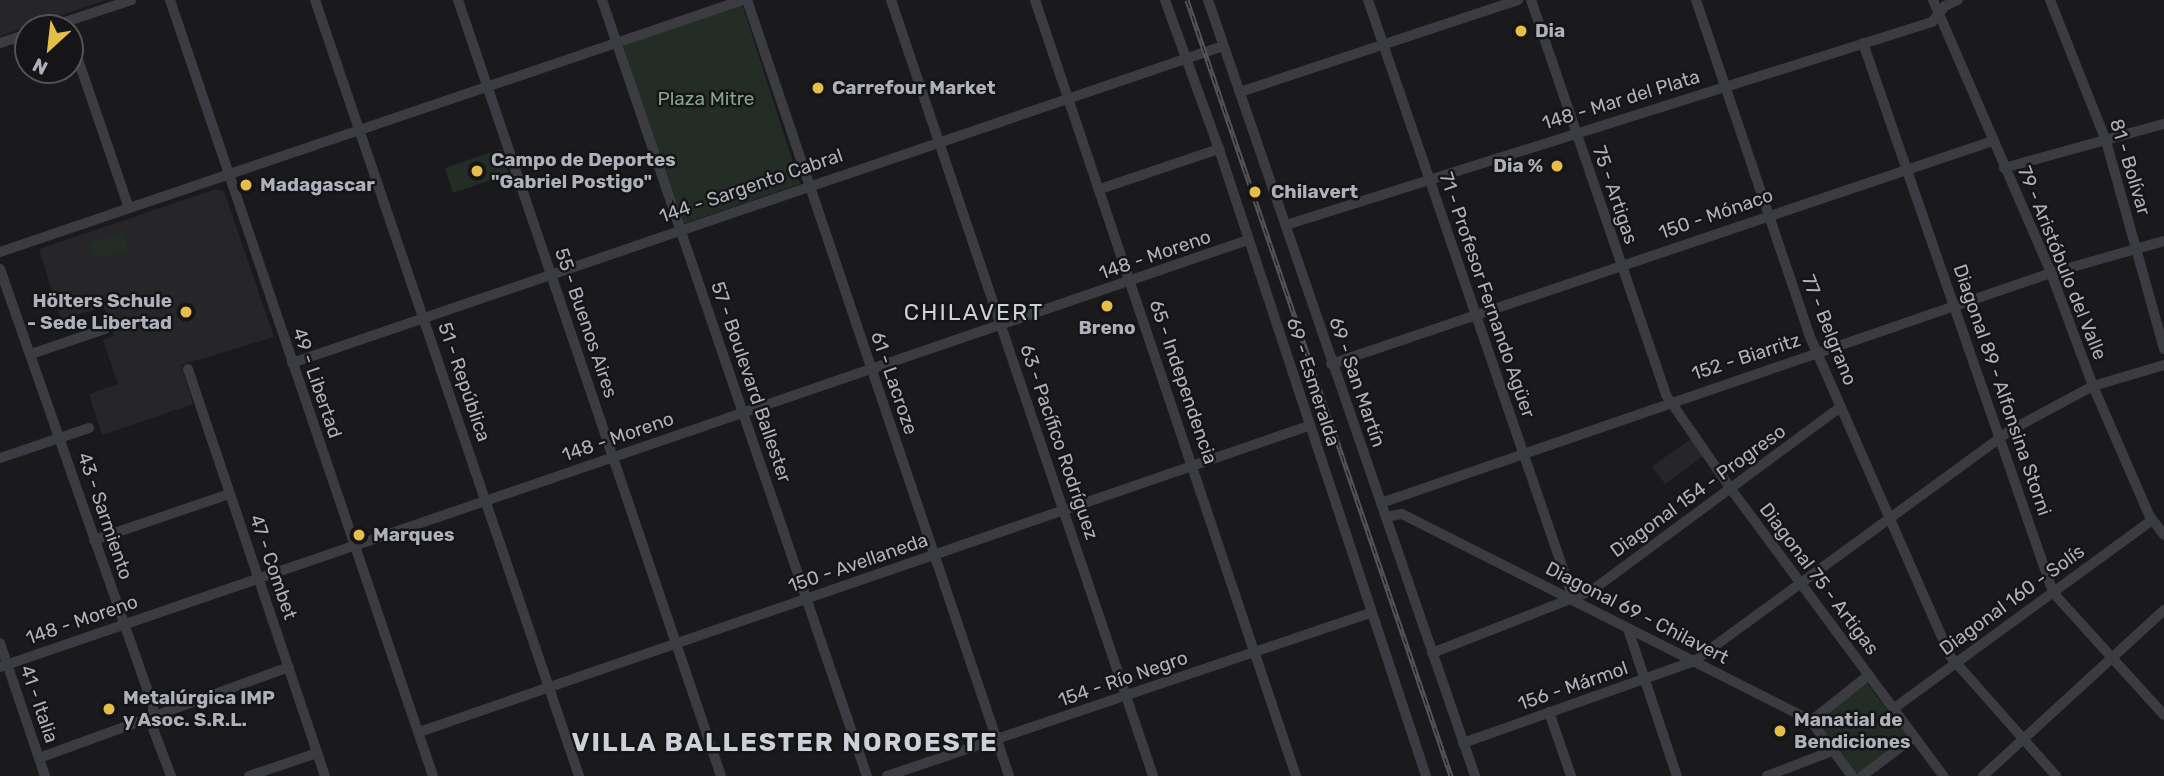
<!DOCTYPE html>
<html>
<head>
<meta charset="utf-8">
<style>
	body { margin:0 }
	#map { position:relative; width:2164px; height:776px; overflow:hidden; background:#1a1a1c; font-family:Rubik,sans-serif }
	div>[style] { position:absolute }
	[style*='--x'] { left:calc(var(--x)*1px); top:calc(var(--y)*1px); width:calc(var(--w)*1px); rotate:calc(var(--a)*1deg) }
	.built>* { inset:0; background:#262629 }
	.green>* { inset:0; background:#242c26 }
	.minor>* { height:10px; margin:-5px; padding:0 5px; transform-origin:5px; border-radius:5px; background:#3b3c41 }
	.rail>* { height:5px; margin-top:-2.5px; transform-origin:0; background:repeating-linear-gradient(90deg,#151517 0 8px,#52545a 0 16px); box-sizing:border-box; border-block:2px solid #52545a }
	.dots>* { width:19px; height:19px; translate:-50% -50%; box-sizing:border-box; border:4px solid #151517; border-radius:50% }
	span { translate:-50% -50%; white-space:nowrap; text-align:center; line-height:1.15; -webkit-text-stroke:5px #151517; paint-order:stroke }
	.poi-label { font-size:19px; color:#aeb0ba; font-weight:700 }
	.left { translate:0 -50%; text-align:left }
	.right { translate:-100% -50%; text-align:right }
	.park-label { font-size:19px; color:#86a48b }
	.street-label { font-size:19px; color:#aeb0ba }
	.quarter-label { font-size:23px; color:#ced0d7; letter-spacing:2px }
	.district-label { font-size:26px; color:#ced0d7; font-weight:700; letter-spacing:2px }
	.north { position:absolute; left:14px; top:14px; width:70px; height:70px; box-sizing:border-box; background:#151517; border:2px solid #525358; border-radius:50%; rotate:207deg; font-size:19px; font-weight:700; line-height:28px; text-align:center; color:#aeb0ba }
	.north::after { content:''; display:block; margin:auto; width:24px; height:32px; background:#e5be49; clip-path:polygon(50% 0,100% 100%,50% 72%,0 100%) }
</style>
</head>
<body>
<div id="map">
	<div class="built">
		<i style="clip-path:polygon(0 0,106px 0,0 36px)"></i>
		<i style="clip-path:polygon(216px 189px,224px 191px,274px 337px,181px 365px,193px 404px,102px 435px,89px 394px,118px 384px,103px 340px,114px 336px,104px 307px,61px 320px,39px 249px)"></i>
		<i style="clip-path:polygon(1691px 439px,1703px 456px,1665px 484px,1652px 466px)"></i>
	</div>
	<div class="green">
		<i style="clip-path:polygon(742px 4px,800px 184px,680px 225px,623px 45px)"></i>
		<i style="clip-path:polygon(501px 149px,509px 174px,453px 193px,445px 168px)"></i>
		<i style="clip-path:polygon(123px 233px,128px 250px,94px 259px,89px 244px)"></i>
		<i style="clip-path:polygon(1866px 682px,1908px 736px,1856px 775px,1815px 721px)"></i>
	</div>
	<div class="minor">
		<i style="--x:170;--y:0;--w:819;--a:71.28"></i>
		<i style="--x:315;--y:0;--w:820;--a:71.21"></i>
		<i style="--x:458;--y:0;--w:819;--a:71.28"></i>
		<i style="--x:602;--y:0;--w:820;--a:71.15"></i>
		<i style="--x:747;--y:0;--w:819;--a:71.34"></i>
		<i style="--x:891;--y:0;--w:819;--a:71.34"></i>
		<i style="--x:1035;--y:0;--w:819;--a:71.41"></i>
		<i style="--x:1165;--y:0;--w:158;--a:70.1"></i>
		<i style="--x:1219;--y:149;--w:660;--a:71.73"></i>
		<i style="--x:1208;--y:0;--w:821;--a:71.01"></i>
		<i style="--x:1368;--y:0;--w:635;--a:71.08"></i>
		<i style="--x:1531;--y:0;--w:417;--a:71.1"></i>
		<i style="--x:1666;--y:395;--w:114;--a:55.3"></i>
		<i style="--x:1731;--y:489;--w:357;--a:53.5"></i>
		<i style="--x:1696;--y:0;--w:358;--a:71.3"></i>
		<i style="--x:1811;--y:339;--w:346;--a:66.3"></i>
		<i style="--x:1950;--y:656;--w:160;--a:48.5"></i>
		<i style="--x:1933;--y:0;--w:297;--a:66.6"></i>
		<i style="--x:2051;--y:273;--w:121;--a:69.6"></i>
		<i style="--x:2093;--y:386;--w:141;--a:66.5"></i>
		<i style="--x:2149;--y:515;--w:25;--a:53"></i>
		<i style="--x:2050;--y:0;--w:152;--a:68.3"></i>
		<i style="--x:2106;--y:141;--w:216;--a:74.4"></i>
		<i style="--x:47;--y:28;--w:89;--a:-18.4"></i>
		<i style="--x:70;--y:36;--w:182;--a:71.1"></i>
		<i style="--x:0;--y:43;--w:29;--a:-18"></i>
		<i style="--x:1863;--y:43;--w:572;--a:70.93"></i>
		<i style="--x:2050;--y:584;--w:15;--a:62"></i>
		<i style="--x:2057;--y:597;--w:159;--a:47.8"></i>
		<i style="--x:1240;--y:92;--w:293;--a:-18.3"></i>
		<i style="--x:2004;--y:168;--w:166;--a:-15.4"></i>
		<i style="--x:1100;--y:189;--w:126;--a:-18.6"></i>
		<i style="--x:1286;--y:225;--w:677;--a:-17.44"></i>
		<i style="--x:1932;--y:22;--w:21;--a:-51"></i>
		<i style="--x:1945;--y:6;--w:14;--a:-25"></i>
		<i style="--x:0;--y:252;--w:785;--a:-18.74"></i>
		<i style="--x:0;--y:269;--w:464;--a:70.7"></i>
		<i style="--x:153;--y:707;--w:24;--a:88"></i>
		<i style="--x:154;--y:731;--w:48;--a:69.3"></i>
		<i style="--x:31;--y:354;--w:78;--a:-18.7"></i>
		<i style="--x:292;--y:363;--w:983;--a:-18.8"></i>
		<i style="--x:1331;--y:364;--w:699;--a:-18.62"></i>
		<i style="--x:188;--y:369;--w:429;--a:71.4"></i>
		<i style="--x:0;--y:458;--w:94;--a:-18.6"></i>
		<i style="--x:1381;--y:503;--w:708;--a:-18.95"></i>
		<i style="--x:2051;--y:273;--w:117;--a:-15.8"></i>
		<i style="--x:1386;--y:517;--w:16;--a:-11"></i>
		<i style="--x:1402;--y:514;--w:458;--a:26.8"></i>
		<i style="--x:1811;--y:721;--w:69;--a:53.3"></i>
		<i style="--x:94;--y:540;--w:143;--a:-18.8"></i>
		<i style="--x:1628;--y:629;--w:155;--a:71.6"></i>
		<i style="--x:0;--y:643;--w:140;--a:71.3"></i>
		<i style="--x:1432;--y:653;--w:171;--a:-21.3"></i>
		<i style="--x:1591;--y:591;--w:310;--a:-36.4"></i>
		<i style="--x:0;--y:667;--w:1319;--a:-18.89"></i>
		<i style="--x:1893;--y:709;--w:321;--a:-36.1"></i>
		<i style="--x:1549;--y:712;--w:68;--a:71"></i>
		<i style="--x:1811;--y:721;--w:74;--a:-38.4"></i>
		<i style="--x:419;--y:732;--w:940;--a:-18.99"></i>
		<i style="--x:1463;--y:743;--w:245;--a:-19.5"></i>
		<i style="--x:1694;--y:661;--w:390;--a:-36.1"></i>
		<i style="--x:2009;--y:431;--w:95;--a:-28.2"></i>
		<i style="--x:2093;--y:386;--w:74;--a:-16.5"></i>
		<i style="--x:39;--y:758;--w:266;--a:-20"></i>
		<i style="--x:249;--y:776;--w:72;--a:-18.7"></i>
		<i style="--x:887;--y:776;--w:510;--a:-18.65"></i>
		<i style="--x:1767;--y:776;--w:70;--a:-21"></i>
		<i style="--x:1862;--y:776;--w:65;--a:-36.9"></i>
		<i style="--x:1983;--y:776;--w:246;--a:-42.5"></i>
	</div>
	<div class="rail">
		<i style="--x:1187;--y:0;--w:820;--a:71.21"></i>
	</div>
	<div class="dots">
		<i style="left:1521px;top:31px;background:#e5be49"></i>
		<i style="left:818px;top:88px;background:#e5be49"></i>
		<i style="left:1557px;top:166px;background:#e5be49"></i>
		<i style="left:477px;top:171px;background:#e5be49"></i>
		<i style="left:246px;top:185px;background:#e5be49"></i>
		<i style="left:1255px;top:192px;background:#e5be49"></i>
		<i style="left:1107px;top:306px;background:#e5be49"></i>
		<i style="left:186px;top:312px;background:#e5be49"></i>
		<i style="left:359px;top:535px;background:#e5be49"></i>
		<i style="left:109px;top:709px;background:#e5be49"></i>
		<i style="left:1780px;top:731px;background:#e5be49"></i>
	</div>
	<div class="poi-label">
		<span class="left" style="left:1535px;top:31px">Dia</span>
		<span class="left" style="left:832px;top:88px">Carrefour Market</span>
		<span class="left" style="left:491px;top:171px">Campo de Deportes<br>"Gabriel Postigo"</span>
		<span class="right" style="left:1543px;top:166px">Dia %</span>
		<span class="left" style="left:260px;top:185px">Madagascar</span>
		<span class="left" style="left:1271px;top:192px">Chilavert</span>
		<span class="right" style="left:172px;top:312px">Hölters Schule<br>- Sede Libertad</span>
		<span style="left:1107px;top:328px">Breno</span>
		<span class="left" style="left:373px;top:535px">Marques</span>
		<span class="left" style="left:123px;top:709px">Metalúrgica IMP<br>y Asoc. S.R.L.</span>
		<span class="left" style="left:1794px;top:731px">Manatial de<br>Bendiciones</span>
	</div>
	<div class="park-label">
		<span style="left:706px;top:99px">Plaza Mitre</span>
	</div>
	<div class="street-label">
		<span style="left:1621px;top:100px;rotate:-17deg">148 - Mar del Plata</span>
		<span style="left:2130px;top:167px;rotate:73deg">81 - Bolívar</span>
		<span style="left:751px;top:186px;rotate:-19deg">144 - Sargento Cabral</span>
		<span style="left:1615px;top:195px;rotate:71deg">75 - Artigas</span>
		<span style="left:1716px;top:214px;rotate:-19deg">150 - Mónaco</span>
		<span style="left:1155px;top:255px;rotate:-19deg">148 - Moreno</span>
		<span style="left:2062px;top:263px;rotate:68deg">79 - Aristóbulo del Valle</span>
		<span style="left:1487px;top:295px;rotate:71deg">71 - Profesor Fernando Agüer</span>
		<span style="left:586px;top:323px;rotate:71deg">55 - Buenos Aires</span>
		<span style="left:1829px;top:330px;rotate:68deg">77 - Belgrano</span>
		<span style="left:1746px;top:357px;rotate:-18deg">152 - Biarritz</span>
		<span style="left:464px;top:382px;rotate:71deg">51 - República</span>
		<span style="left:751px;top:382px;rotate:71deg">57 - Boulevard Ballester</span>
		<span style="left:1183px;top:382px;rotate:71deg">65 - Independencia</span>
		<span style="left:1313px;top:382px;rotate:72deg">69 - Esmeralda</span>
		<span style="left:1357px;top:382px;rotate:71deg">69 - San Martín</span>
		<span style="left:317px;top:383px;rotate:71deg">49 - Libertad</span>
		<span style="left:894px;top:383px;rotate:71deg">61 - Lacroze</span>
		<span style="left:2002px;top:390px;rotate:71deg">Diagonal 89 - Alfonsina Storni</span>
		<span style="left:618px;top:437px;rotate:-19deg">148 - Moreno</span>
		<span style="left:1059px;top:442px;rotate:71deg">63 - Pacífico Rodríguez</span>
		<span style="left:1698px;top:491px;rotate:-36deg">Diagonal 154 - Progreso</span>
		<span style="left:105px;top:516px;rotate:71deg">43 - Sarmiento</span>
		<span style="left:858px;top:563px;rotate:-19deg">150 - Avellaneda</span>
		<span style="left:273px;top:567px;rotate:71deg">47 - Combet</span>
		<span style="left:1819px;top:579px;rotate:53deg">Diagonal 75 - Artigas</span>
		<span style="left:2012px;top:600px;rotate:-36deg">Diagonal 160 - Solís</span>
		<span style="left:1637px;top:613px;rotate:27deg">Diagonal 69 - Chilavert</span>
		<span style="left:82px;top:620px;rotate:-19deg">148 - Moreno</span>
		<span style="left:1123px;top:679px;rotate:-19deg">154 - Río Negro</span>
		<span style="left:1573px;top:686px;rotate:-19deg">156 - Mármol</span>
		<span style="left:39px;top:704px;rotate:71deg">41 - Italia</span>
	</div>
	<div class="quarter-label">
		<span style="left:974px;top:312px">CHILAVERT</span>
	</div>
	<div class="district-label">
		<span style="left:785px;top:743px">VILLA BALLESTER NOROESTE</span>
	</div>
	<div class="north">N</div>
</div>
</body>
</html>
